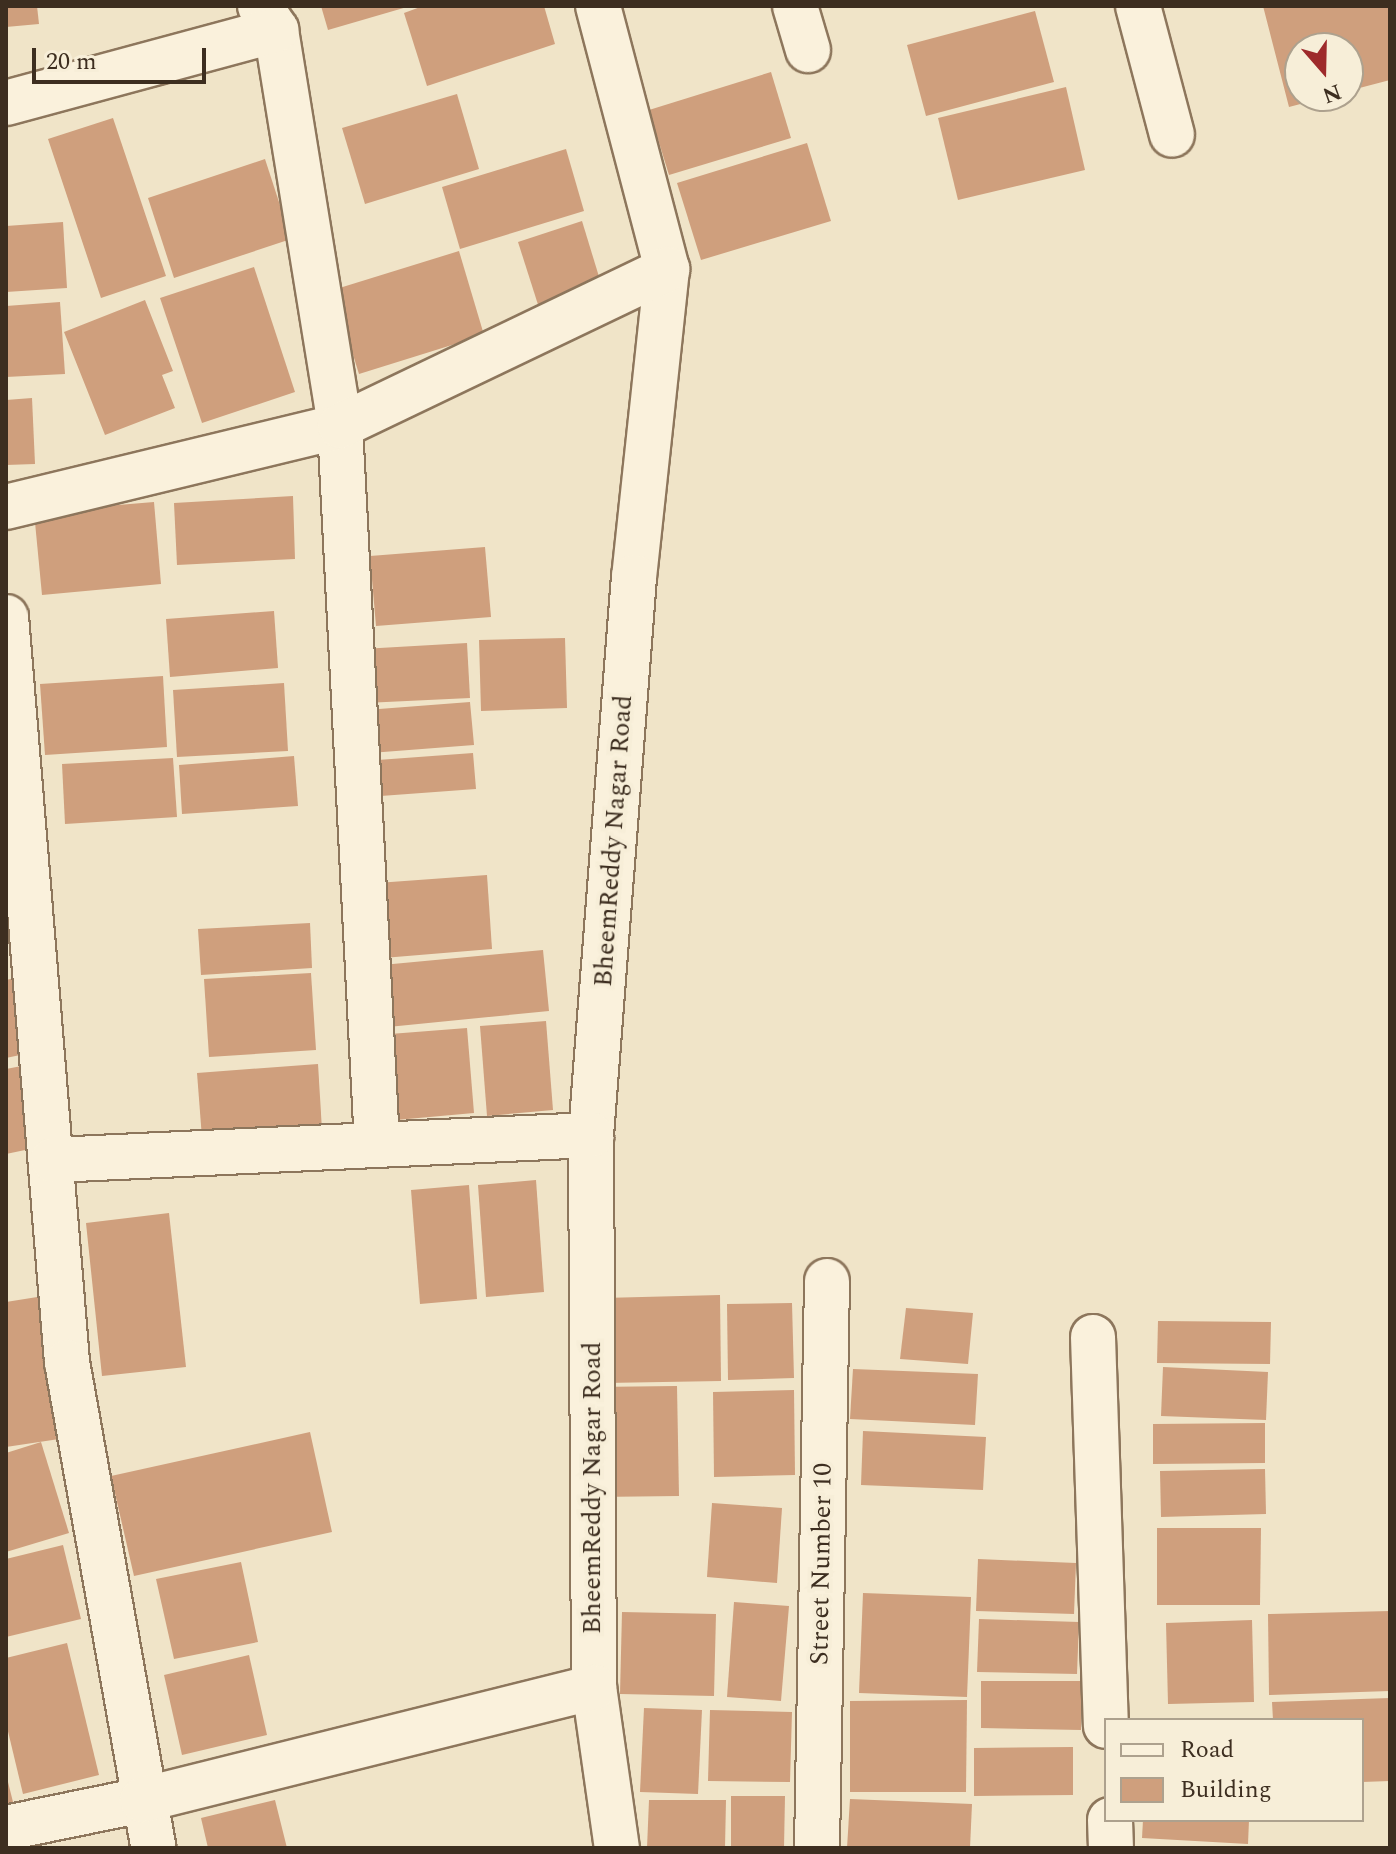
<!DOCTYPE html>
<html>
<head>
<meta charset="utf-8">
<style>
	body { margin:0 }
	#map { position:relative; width:1396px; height:1854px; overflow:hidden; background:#f0e4c8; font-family:Spectral,serif }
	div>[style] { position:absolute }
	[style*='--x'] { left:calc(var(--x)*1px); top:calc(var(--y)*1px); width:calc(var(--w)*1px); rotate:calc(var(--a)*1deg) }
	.building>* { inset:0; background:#cf9f7d }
	.roads { filter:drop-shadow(2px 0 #8d765c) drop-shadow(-2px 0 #8d765c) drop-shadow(0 2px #8d765c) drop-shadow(0 -2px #8d765c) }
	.minor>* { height:44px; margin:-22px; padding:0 22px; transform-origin:22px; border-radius:22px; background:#faf1dc }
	span { translate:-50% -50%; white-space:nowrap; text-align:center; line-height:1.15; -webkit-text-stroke:8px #f7eed8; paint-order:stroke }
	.street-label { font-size:26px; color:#3d2e20 }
	.frame { position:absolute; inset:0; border:8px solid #3d2e20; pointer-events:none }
	.legend { position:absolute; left:1104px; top:1718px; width:260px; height:104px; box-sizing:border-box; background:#f7eed8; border:2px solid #ada18e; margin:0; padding:10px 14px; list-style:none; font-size:24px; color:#3d2e20 }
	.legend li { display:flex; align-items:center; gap:16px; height:40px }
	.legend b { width:40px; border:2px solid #ada18e }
	.north { position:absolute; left:1284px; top:32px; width:80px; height:80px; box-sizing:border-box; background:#f7eed8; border:2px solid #ada18e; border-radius:50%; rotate:160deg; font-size:22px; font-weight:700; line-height:32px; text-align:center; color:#3d2e20 }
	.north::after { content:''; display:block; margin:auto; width:28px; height:36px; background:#9e2a2b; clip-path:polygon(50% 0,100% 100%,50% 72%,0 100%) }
	.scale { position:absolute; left:32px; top:48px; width:174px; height:36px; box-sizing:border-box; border:4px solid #3d2e20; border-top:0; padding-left:10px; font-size:24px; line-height:28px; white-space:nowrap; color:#3d2e20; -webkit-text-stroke:6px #f7eed8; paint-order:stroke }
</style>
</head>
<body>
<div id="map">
	<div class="building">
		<i style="clip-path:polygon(6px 6px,37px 6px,39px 24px,6px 27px)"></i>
		<i style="clip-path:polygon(321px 6px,406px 6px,407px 7px,328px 30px)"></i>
		<i style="clip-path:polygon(423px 6px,544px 6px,555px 44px,427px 86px,404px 13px)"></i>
		<i style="clip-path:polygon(1263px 6px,1390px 6px,1390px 80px,1348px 91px,1348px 48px,1300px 48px,1300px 96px,1327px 97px,1289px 107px)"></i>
		<i style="clip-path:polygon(1035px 11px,1054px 82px,926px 116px,907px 45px)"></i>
		<i style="clip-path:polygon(771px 72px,791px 138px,669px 175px,649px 110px)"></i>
		<i style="clip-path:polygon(1066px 87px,1085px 170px,958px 200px,938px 118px)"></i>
		<i style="clip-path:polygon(457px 94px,479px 169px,365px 204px,342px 128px)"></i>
		<i style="clip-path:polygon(113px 118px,166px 276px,101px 298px,48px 139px)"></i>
		<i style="clip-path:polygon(807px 143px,831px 221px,701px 260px,677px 183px)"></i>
		<i style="clip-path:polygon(566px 149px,584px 211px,460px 249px,442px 187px)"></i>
		<i style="clip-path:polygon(265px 159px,291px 239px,174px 278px,148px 198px)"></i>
		<i style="clip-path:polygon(582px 221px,604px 293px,541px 314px,518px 242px)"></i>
		<i style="clip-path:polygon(63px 222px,67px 288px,6px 292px,6px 226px)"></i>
		<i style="clip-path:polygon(459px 251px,484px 335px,359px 374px,333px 290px)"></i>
		<i style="clip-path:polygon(254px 267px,295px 392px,202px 423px,160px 298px)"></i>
		<i style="clip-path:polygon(145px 300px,173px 371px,162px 375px,175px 408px,105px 435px,64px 332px)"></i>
		<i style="clip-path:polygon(60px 302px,65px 374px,6px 377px,6px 306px)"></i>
		<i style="clip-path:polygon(32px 398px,35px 464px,6px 465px,6px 400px)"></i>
		<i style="clip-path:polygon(293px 496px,295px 559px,177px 565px,174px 503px)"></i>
		<i style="clip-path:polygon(154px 502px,161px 584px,42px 595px,34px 512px)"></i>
		<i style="clip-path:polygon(485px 547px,491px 617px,376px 626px,370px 556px)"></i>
		<i style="clip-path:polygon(274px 611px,278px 668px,170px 677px,166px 619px)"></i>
		<i style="clip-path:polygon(565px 638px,567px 708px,481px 711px,479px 640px)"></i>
		<i style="clip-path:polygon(467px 643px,470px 698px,365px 703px,362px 649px)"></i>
		<i style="clip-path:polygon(163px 676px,167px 747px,45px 755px,40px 684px)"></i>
		<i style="clip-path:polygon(284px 683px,288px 751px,177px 757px,173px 690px)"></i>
		<i style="clip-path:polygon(470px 702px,474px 745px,370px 753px,366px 710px)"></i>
		<i style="clip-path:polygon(473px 753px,476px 789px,367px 797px,364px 761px)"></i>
		<i style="clip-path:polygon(294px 756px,298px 806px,182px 814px,179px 765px)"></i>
		<i style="clip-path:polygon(173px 758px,177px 817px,65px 824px,62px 764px)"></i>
		<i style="clip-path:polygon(487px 875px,492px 949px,383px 958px,377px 883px)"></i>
		<i style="clip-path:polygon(310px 923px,312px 968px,201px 975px,198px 929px)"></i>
		<i style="clip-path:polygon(543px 950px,549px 1011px,388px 1027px,382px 965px)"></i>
		<i style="clip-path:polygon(311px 973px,316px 1050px,209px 1057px,204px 979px)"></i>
		<i style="clip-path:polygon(24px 976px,39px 1051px,6px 1058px,6px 980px)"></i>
		<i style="clip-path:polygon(546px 1021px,553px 1110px,487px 1116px,480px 1026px)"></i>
		<i style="clip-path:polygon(467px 1028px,474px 1113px,396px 1120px,390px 1034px)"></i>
		<i style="clip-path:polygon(32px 1064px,49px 1145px,6px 1154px,6px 1069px)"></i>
		<i style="clip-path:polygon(318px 1064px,322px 1130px,202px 1138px,197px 1073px)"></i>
		<i style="clip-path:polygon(536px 1180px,544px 1292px,486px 1297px,478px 1185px)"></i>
		<i style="clip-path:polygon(469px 1185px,477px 1299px,420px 1304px,411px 1190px)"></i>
		<i style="clip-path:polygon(169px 1213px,186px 1367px,102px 1376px,86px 1223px)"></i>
		<i style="clip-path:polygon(56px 1294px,79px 1436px,6px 1447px,6px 1302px)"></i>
		<i style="clip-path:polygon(720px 1295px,721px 1381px,605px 1383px,603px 1298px)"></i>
		<i style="clip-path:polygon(792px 1303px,794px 1378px,728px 1380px,727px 1304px)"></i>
		<i style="clip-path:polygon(906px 1308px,973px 1313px,968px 1364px,900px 1359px)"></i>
		<i style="clip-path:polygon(1158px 1321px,1271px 1322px,1270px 1364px,1157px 1363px)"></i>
		<i style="clip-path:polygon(1163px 1367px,1268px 1372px,1266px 1420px,1161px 1416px)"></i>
		<i style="clip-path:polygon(853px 1369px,978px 1374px,975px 1425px,850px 1419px)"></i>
		<i style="clip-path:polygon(677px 1386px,679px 1496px,596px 1497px,593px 1387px)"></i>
		<i style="clip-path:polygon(794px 1390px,795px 1475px,714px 1477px,713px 1392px)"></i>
		<i style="clip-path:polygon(1265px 1423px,1265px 1463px,1153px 1464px,1153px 1424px)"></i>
		<i style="clip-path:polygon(863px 1431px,986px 1437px,983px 1490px,861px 1485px)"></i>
		<i style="clip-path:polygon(310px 1432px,332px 1532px,134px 1576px,111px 1476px)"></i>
		<i style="clip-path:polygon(41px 1442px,69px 1533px,6px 1552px,6px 1453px)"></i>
		<i style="clip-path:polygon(1265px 1469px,1266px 1514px,1161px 1517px,1160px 1471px)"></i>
		<i style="clip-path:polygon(712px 1503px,782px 1508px,777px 1583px,707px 1577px)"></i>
		<i style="clip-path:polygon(1157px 1528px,1261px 1528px,1260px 1605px,1157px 1605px)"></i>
		<i style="clip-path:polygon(63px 1545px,81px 1619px,6px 1637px,6px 1559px)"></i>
		<i style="clip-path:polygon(978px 1559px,1076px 1563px,1074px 1614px,976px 1611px)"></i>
		<i style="clip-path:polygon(241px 1562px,258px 1642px,174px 1659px,156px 1579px)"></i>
		<i style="clip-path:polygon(863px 1593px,971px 1597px,967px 1697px,859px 1693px)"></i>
		<i style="clip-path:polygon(734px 1602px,789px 1606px,781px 1701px,727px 1697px)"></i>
		<i style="clip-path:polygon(1390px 1611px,1390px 1691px,1269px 1695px,1268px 1614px)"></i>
		<i style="clip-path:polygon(622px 1612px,716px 1614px,714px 1696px,620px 1694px)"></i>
		<i style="clip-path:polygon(979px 1619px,1079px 1622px,1077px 1674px,977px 1672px)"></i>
		<i style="clip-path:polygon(1252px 1620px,1254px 1702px,1168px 1704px,1166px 1623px)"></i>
		<i style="clip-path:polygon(67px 1643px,99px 1775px,23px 1794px,6px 1723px,6px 1658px)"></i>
		<i style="clip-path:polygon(249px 1655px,267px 1735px,182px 1755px,164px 1675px)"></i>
		<i style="clip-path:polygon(981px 1681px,1081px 1681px,1081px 1730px,981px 1728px)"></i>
		<i style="clip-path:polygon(1390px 1698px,1390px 1781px,1362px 1782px,1362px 1720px,1273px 1720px,1272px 1702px)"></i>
		<i style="clip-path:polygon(967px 1700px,966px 1792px,850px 1792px,850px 1701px)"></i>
		<i style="clip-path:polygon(644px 1708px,702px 1710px,698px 1794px,640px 1792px)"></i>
		<i style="clip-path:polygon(710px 1710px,792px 1712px,790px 1782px,708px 1781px)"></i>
		<i style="clip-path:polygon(1073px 1747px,1073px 1795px,974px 1796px,974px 1748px)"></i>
		<i style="clip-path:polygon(7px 1778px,13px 1802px,6px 1804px,6px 1779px)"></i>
		<i style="clip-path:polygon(731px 1796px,785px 1796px,784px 1848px,731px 1848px)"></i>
		<i style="clip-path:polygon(850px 1799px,972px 1804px,970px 1848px,847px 1848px)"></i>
		<i style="clip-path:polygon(275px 1800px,287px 1848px,208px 1848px,201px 1818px)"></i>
		<i style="clip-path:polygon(649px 1800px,726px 1800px,725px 1848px,647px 1848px)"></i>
		<i style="clip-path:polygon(1143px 1820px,1249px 1820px,1248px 1844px,1142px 1838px)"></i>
	</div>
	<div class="roads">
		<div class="minor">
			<i style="--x:260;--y:6;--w:29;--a:56"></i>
			<i style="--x:276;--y:30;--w:401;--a:80.8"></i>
			<i style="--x:340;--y:426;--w:718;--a:87.05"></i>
			<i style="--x:598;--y:6;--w:272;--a:75.3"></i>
			<i style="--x:667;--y:269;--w:310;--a:96.1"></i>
			<i style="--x:634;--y:577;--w:560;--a:94.41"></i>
			<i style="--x:591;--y:1135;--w:552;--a:89.69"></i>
			<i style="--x:594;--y:1687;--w:163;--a:81.9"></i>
			<i style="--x:795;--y:6;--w:46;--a:73.5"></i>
			<i style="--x:1138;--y:6;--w:133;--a:75.2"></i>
			<i style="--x:6;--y:103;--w:280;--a:-15.1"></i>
			<i style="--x:6;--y:507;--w:344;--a:-13.6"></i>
			<i style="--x:340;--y:426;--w:363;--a:-25.6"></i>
			<i style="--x:6;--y:617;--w:747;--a:85.32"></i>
			<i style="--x:67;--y:1362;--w:494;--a:79.9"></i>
			<i style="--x:53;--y:1160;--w:539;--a:-2.66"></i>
			<i style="--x:1093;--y:1337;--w:389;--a:88.1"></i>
			<i style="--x:1110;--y:1820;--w:28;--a:88"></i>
			<i style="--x:6;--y:1828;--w:139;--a:-11.6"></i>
			<i style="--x:142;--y:1800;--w:466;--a:-14"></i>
			<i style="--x:817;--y:1848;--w:567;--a:-88.99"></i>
		</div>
	</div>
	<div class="street-label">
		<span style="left:614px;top:841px;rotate:-86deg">BheemReddy Nagar Road</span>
		<span style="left:593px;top:1488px;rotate:-90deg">BheemReddy Nagar Road</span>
		<span style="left:822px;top:1564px;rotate:-89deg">Street Number 10</span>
	</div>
	<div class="frame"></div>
	<ul class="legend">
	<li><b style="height:10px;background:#faf1dc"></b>Road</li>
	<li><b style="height:22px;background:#cf9f7d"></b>Building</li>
	</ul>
	<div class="north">N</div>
	<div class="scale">20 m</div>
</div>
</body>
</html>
